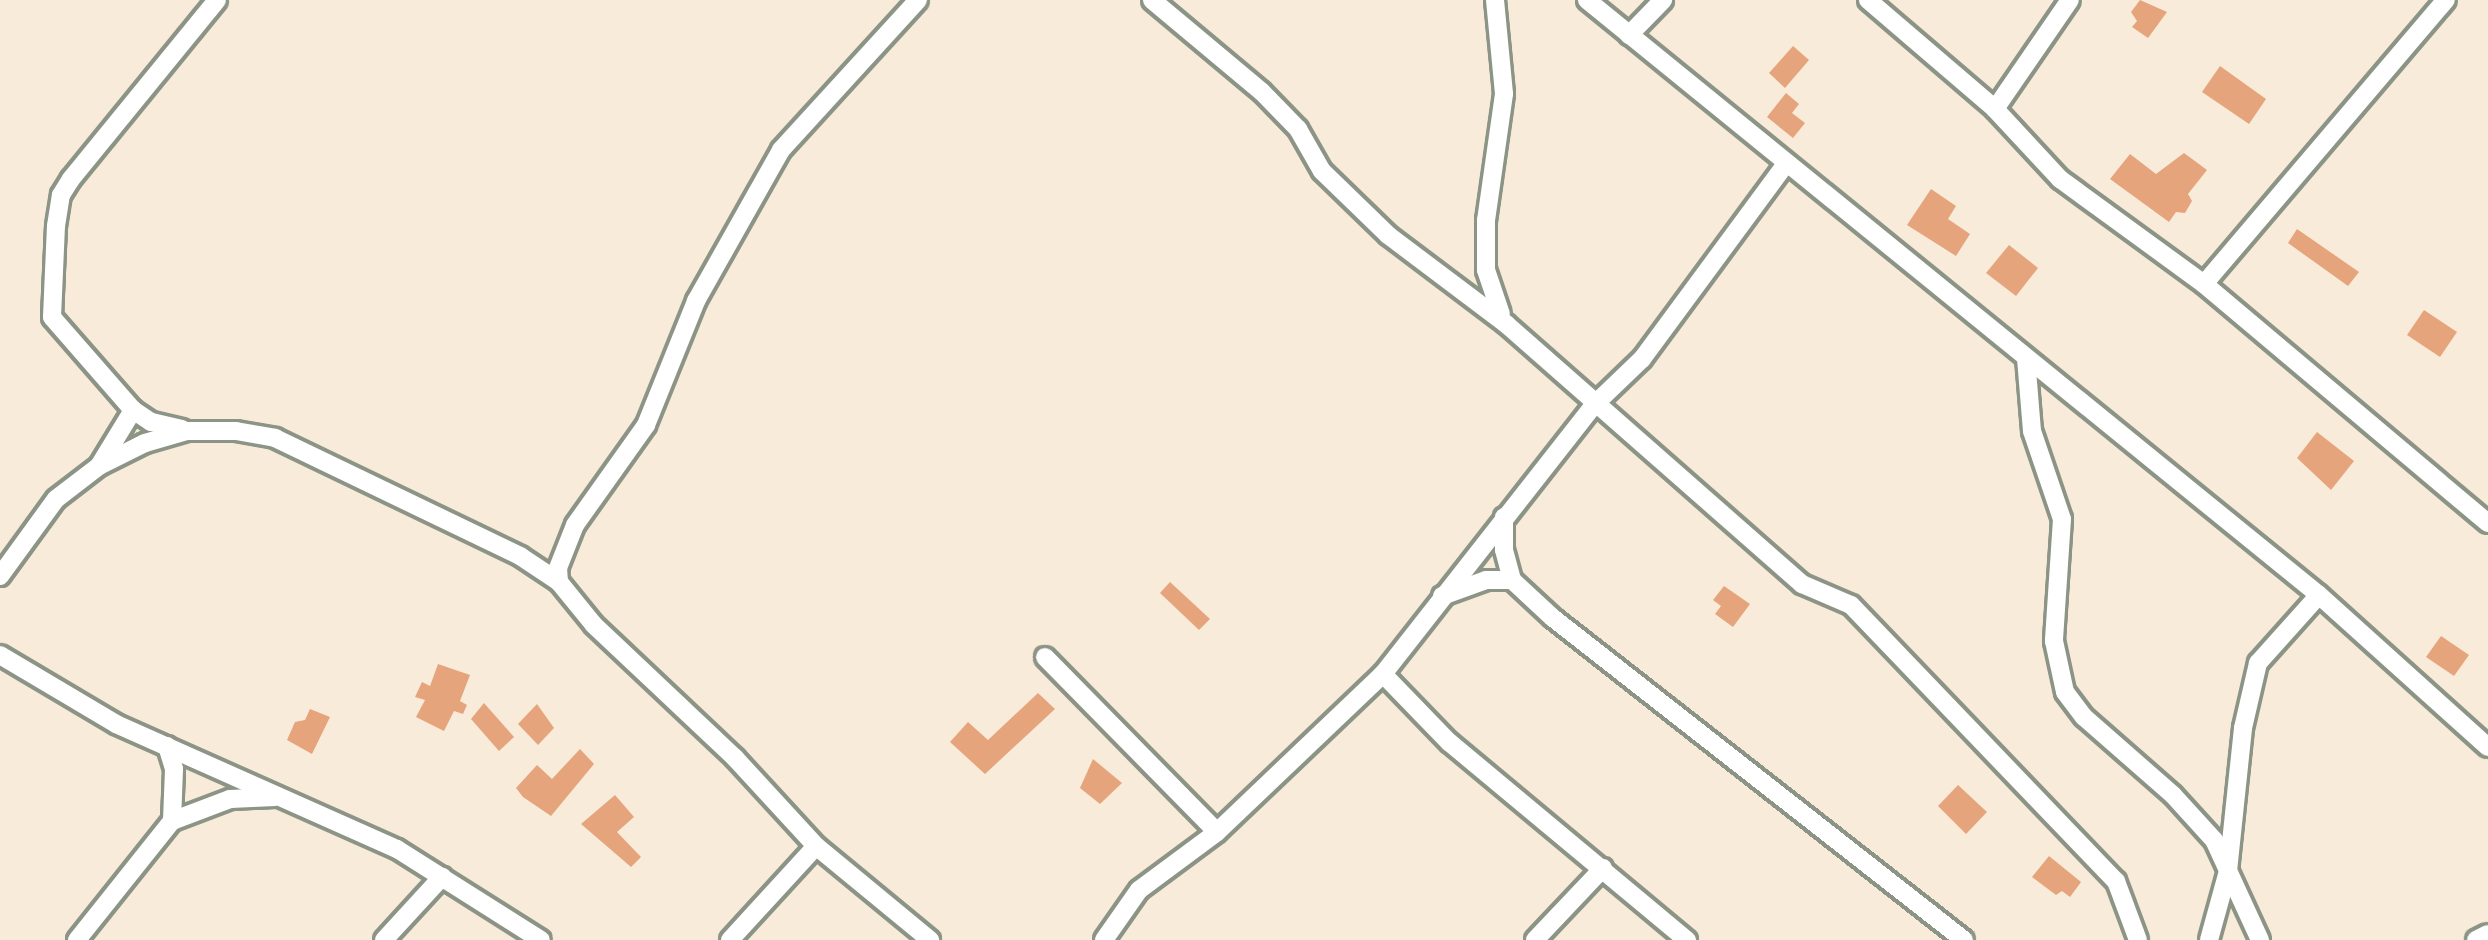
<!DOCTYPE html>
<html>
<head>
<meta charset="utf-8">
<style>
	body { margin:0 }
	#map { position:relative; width:2488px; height:940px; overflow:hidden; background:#f8ebd9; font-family:Pangolin,sans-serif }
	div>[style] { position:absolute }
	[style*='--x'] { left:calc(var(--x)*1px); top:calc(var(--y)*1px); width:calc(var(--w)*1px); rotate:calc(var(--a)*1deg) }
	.building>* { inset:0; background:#e6a47c }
	.roads { filter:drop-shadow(3px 0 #8c9486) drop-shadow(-3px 0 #8c9486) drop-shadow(0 3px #8c9486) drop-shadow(0 -3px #8c9486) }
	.minor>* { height:18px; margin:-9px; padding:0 9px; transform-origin:9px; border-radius:9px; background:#fff }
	span { translate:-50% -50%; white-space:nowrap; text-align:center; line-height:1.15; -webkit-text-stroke:10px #fdfcf7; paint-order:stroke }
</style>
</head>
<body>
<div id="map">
	<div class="building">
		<i style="clip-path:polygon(2140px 0,2167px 12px,2148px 38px,2132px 27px,2137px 21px,2131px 12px)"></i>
		<i style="clip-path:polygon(1793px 46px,1809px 60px,1785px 88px,1769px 73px)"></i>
		<i style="clip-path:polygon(2220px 66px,2266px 99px,2249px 124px,2202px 92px)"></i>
		<i style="clip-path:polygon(1786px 93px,1799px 104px,1792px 113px,1805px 123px,1793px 138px,1767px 117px)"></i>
		<i style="clip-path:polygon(2184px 153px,2207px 170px,2188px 194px,2192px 201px,2185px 213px,2176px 212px,2169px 222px,2110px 179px,2130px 154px,2156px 174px)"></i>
		<i style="clip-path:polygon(1931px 189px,1956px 206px,1948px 219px,1970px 234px,1956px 256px,1907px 225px)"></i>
		<i style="clip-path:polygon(2297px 229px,2359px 272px,2348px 286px,2288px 243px)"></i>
		<i style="clip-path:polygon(2009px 245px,2038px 268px,2016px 296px,1986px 273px)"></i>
		<i style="clip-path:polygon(2424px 310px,2457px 332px,2440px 357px,2407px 335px)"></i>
		<i style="clip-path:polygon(2317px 432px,2354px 461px,2331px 490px,2297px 458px)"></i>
		<i style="clip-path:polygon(1170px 582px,1210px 619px,1199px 630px,1160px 593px)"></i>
		<i style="clip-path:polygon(1724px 586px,1750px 604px,1733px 627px,1715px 614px,1721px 606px,1713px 600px)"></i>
		<i style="clip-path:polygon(2441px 636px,2469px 655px,2454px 676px,2426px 657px)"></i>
		<i style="clip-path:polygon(438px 664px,470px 675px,460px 701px,467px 705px,463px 714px,454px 711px,444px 731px,416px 717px,425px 700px,415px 697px,422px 682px,430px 686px)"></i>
		<i style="clip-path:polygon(1038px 693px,1055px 709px,985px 774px,950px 742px,968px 722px,988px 740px)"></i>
		<i style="clip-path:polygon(484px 703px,514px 737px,499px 751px,471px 719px)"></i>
		<i style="clip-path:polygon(537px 704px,554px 728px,538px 745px,518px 724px)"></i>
		<i style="clip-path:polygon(310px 709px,330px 717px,312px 754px,287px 740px,295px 722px,305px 720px)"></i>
		<i style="clip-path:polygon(580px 749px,594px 764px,551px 816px,523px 797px,516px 788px,537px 765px,552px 779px)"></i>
		<i style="clip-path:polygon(1093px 759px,1122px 783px,1100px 804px,1080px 788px)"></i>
		<i style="clip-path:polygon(1958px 785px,1987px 812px,1966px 834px,1938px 806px)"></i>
		<i style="clip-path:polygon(615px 795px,634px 817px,617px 832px,641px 857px,631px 867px,581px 824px)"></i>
		<i style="clip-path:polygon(2049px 856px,2081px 882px,2070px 897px,2062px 891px,2056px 895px,2032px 877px)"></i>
	</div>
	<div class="roads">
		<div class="minor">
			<i style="--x:1152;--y:0;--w:143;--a:39.9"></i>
			<i style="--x:1262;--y:92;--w:52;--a:45.8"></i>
			<i style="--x:1298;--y:129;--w:48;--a:60.3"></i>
			<i style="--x:1322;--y:171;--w:92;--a:44.1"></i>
			<i style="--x:1388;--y:235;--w:148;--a:37"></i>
			<i style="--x:1506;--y:324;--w:394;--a:41.3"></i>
			<i style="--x:1802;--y:584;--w:53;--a:23.2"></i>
			<i style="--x:1851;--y:605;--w:383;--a:46.2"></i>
			<i style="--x:2116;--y:881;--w:63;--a:69.6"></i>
			<i style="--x:1495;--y:0;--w:94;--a:84.5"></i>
			<i style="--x:1504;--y:94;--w:127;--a:98.1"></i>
			<i style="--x:1486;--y:220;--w:50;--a:90"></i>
			<i style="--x:1486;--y:270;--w:46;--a:71.2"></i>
			<i style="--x:1587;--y:0;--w:943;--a:39.11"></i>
			<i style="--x:2319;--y:595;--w:227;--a:42"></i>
			<i style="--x:1868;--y:0;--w:167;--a:40.6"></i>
			<i style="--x:1995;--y:109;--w:96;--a:47.1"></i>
			<i style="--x:2060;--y:179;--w:178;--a:36.1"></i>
			<i style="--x:2204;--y:284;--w:371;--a:40.1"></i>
			<i style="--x:1629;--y:35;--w:49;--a:-45.8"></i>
			<i style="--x:1995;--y:109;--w:132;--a:-55.5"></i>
			<i style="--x:2204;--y:284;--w:373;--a:-49.6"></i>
			<i style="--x:2026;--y:358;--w:73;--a:85.3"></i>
			<i style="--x:2032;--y:431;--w:93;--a:71.2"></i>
			<i style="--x:2062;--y:519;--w:122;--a:93.8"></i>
			<i style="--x:2054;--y:641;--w:52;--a:77.8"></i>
			<i style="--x:2065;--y:692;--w:31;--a:53"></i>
			<i style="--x:2084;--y:717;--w:118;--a:41.2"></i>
			<i style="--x:2173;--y:795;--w:61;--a:47.7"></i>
			<i style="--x:2214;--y:840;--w:110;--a:65.3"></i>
			<i style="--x:182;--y:429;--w:32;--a:-167"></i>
			<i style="--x:151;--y:422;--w:22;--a:-146"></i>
			<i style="--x:133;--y:410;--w:123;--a:-131.1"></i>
			<i style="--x:52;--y:317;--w:91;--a:-87.5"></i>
			<i style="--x:56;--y:226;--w:31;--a:-81"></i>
			<i style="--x:61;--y:195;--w:19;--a:-58"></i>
			<i style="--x:71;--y:179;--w:231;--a:-50.8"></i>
			<i style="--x:99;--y:466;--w:51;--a:-26.6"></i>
			<i style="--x:145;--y:443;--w:44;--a:-15.9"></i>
			<i style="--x:187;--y:431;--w:49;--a:0"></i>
			<i style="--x:236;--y:431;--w:40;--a:10"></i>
			<i style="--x:275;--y:438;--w:272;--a:25.7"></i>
			<i style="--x:520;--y:556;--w:47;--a:33.7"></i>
			<i style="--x:559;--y:582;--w:55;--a:50.9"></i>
			<i style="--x:594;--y:625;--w:194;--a:43.3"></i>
			<i style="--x:735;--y:758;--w:120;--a:47.4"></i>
			<i style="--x:816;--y:846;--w:148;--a:39.5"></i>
			<i style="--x:1504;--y:517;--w:33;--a:90"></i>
			<i style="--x:1504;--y:550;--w:31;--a:75"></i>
			<i style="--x:1512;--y:580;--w:56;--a:42.8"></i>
			<i style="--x:1553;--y:618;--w:522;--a:38.08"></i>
			<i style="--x:0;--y:576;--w:95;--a:-54"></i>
			<i style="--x:56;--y:499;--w:54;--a:-37.5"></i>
			<i style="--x:99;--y:466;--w:66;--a:-58.7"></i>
			<i style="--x:559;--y:582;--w:14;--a:-94"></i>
			<i style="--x:558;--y:568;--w:46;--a:-68.4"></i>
			<i style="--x:575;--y:525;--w:123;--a:-54.6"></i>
			<i style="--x:646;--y:425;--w:134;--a:-68"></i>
			<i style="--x:696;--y:301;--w:173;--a:-60.6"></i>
			<i style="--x:781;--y:150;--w:203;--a:-47.6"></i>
			<i style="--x:1442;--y:596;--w:47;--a:-20"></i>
			<i style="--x:1486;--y:580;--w:26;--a:0"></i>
			<i style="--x:0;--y:655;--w:135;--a:30.7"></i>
			<i style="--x:116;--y:724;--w:308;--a:24"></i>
			<i style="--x:397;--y:849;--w:170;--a:32.3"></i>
			<i style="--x:1045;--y:657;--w:245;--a:45.5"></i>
			<i style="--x:1383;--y:674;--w:95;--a:45.9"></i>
			<i style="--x:1449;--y:742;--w:310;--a:39.8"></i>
			<i style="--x:167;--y:746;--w:24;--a:73"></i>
			<i style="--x:174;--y:769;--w:52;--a:92.2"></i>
			<i style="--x:77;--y:940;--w:152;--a:-51.4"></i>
			<i style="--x:172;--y:821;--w:62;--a:-20.8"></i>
			<i style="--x:230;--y:799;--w:45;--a:-2.5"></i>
			<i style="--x:384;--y:940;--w:86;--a:-47.4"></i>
			<i style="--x:730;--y:940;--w:127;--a:-47.5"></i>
			<i style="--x:1104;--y:940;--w:61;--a:-55"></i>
			<i style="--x:1139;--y:890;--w:97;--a:-36.6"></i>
			<i style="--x:1217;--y:832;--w:229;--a:-43.6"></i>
			<i style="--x:1383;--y:674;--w:343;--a:-51.9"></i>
			<i style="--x:1595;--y:404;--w:65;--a:-43.8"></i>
			<i style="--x:1642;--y:359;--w:241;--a:-53.6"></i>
			<i style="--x:1535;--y:940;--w:99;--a:-46.6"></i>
			<i style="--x:2209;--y:940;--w:72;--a:-74.6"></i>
			<i style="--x:2228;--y:871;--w:144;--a:-84"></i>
			<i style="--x:2243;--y:728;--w:67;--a:-77"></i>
			<i style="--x:2258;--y:663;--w:91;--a:-48.1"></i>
			<i style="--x:2476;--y:940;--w:13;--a:-27"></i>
		</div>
	</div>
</div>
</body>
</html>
